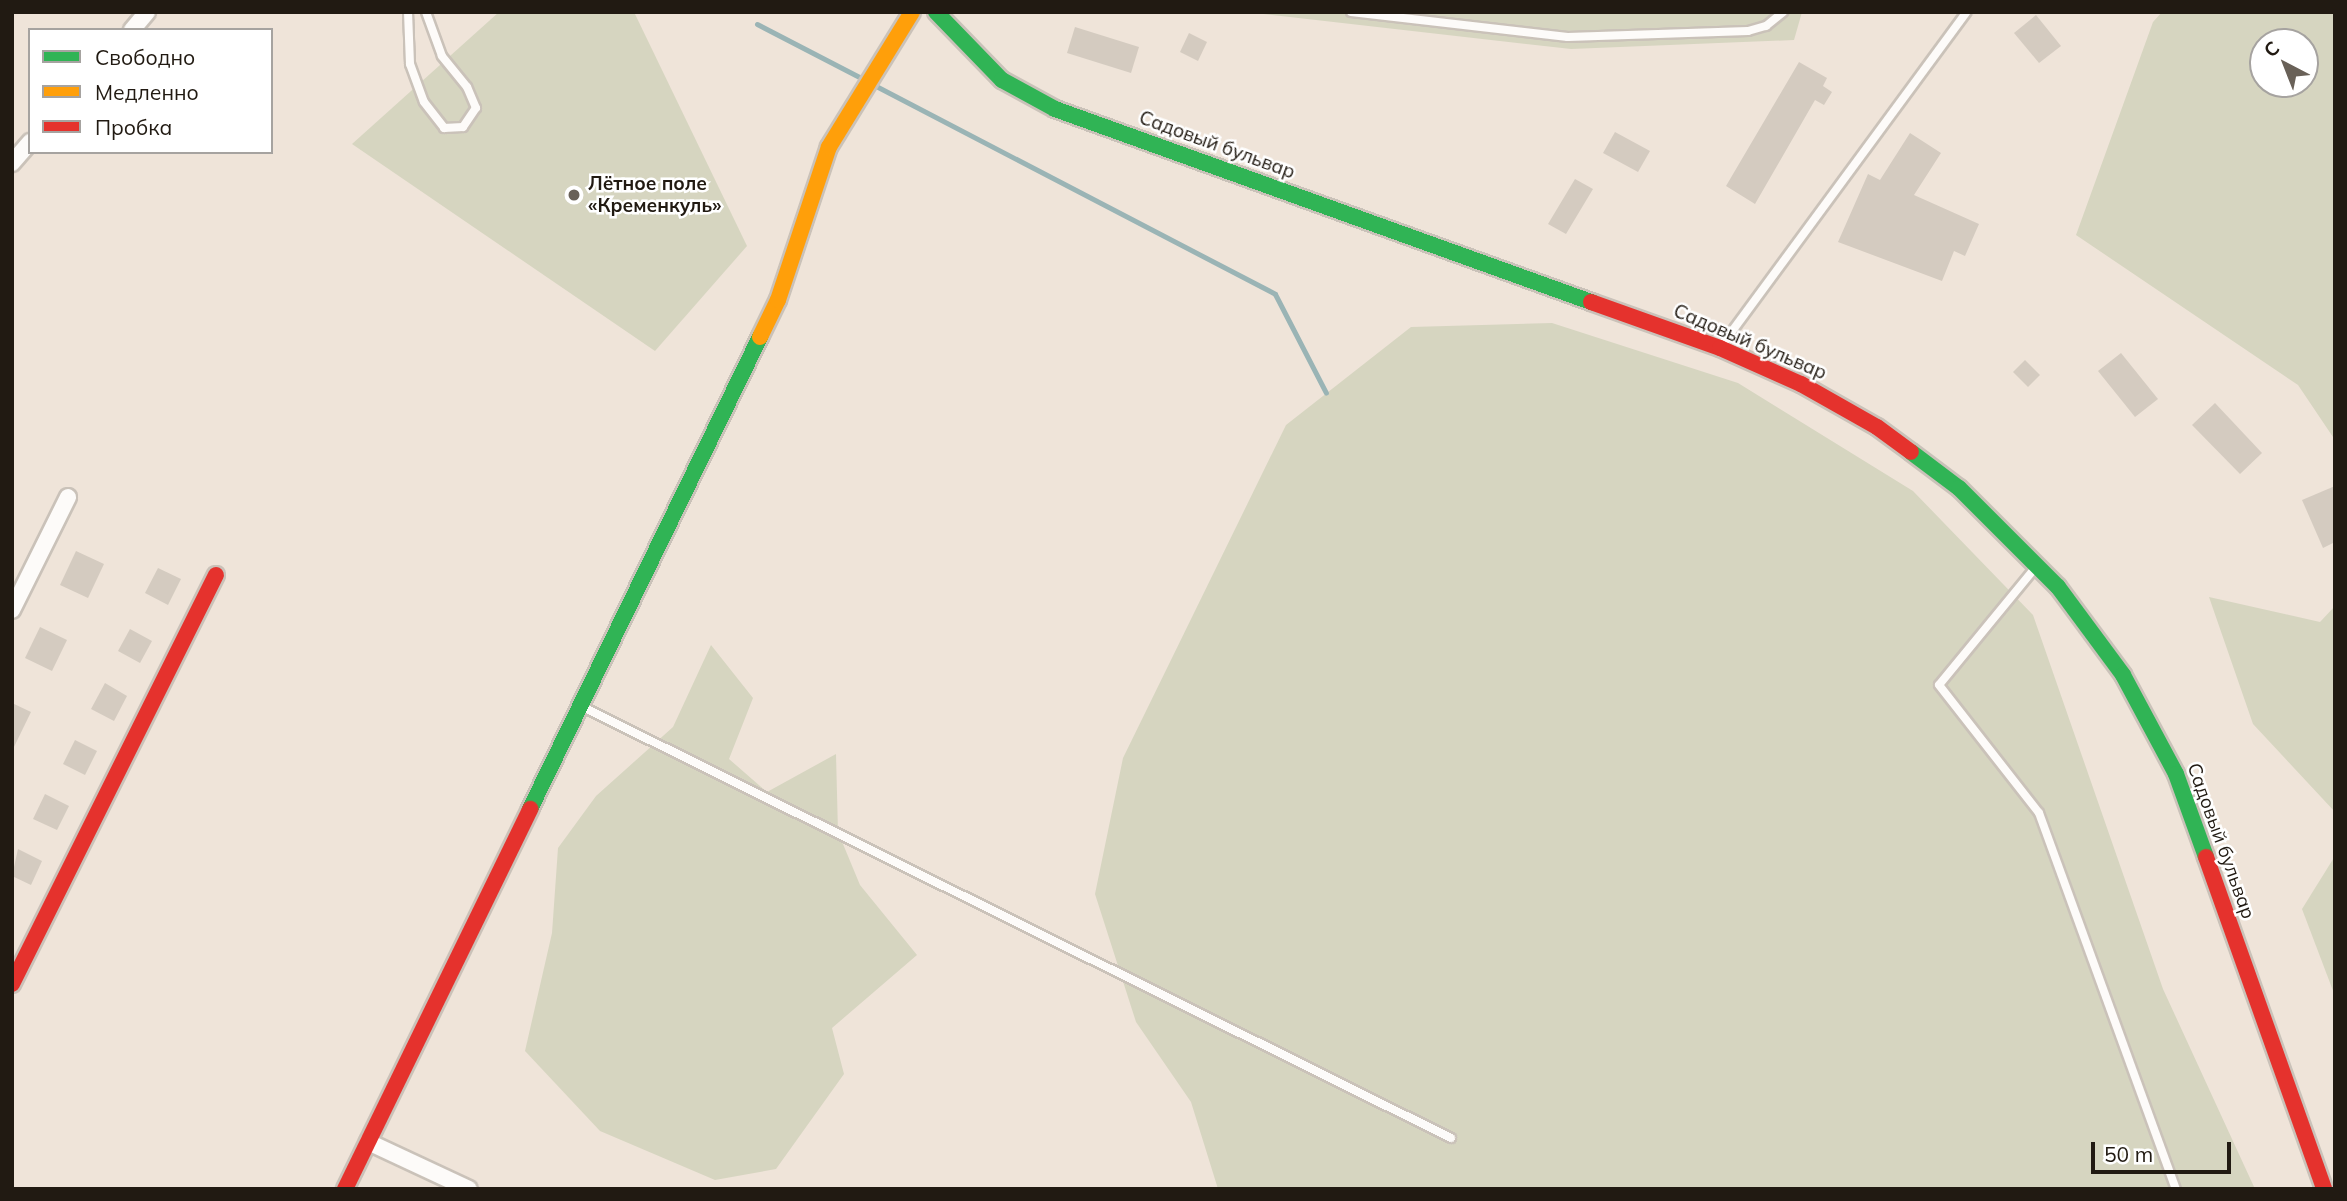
<!DOCTYPE html>
<html>
<head>
<meta charset="utf-8">
<style>
	body { margin:0 }
	#map { position:relative; width:2347px; height:1201px; overflow:hidden; background:#efe4d9; font-family:Mulish,sans-serif }
	div>[style] { position:absolute }
	[style*='--x'] { left:calc(var(--x)*1px); top:calc(var(--y)*1px); width:calc(var(--w)*1px); rotate:calc(var(--a)*1deg) }
	.green>* { inset:0; background:#d6d5c0 }
	.stream>* { height:5px; margin:-2.5px; padding:0 2.5px; transform-origin:2.5px; border-radius:2.5px; background:#9ab4b5 }
	.building>* { inset:0; background:#d4cbc0 }
	.roads { filter:drop-shadow(2px 0 #cac2b9) drop-shadow(-2px 0 #cac2b9) drop-shadow(0 2px #cac2b9) drop-shadow(0 -2px #cac2b9) }
	.lane>* { height:8px; margin:-4px; padding:0 4px; transform-origin:4px; border-radius:4px; background:#fdfbf9 }
	.street>* { height:16px; margin:-8px; padding:0 8px; transform-origin:8px; border-radius:8px; background:#fdfbf9 }
	.fast>* { height:16px; margin:-8px; padding:0 8px; transform-origin:8px; border-radius:8px; background:#30b455 }
	.slow>* { height:16px; margin:-8px; padding:0 8px; transform-origin:8px; border-radius:8px; background:#ff9f0a }
	.jam>* { height:16px; margin:-8px; padding:0 8px; transform-origin:8px; border-radius:8px; background:#e5322d }
	.dots>* { width:19px; height:19px; translate:-50% -50%; box-sizing:border-box; border:4px solid #fff; border-radius:50% }
	span { translate:-50% -50%; white-space:nowrap; text-align:center; line-height:1.15; -webkit-text-stroke:5px #fff; paint-order:stroke }
	.street-label { font-size:19px; color:#211a12 }
	.poi-label { font-size:19px; color:#211a12; font-weight:700 }
	.left { translate:0 -50%; text-align:left }
	.frame { position:absolute; inset:0; border:14px solid #211a12; pointer-events:none }
	.legend { position:absolute; left:28px; top:28px; width:245px; height:126px; box-sizing:border-box; background:#fff; border:2px solid #a6a3a0; margin:0; padding:9px 12px; list-style:none; font-size:21px; color:#211a12 }
	.legend li { display:flex; align-items:center; gap:14px; height:35px }
	.legend b { width:35px; border:2px solid #a6a3a0 }
	.north { position:absolute; left:2249px; top:28px; width:70px; height:70px; box-sizing:border-box; background:#fff; border:2px solid #a6a3a0; border-radius:50%; rotate:318deg; font-size:19px; font-weight:700; line-height:28px; text-align:center; color:#211a12 }
	.north::after { content:''; display:block; margin:auto; width:24px; height:32px; background:#696158; clip-path:polygon(50% 0,100% 100%,50% 72%,0 100%) }
	.scale { position:absolute; left:2091px; top:1142px; width:140px; height:32px; box-sizing:border-box; border:4px solid #211a12; border-top:0; padding-left:9px; font-size:21px; line-height:24px; white-space:nowrap; color:#211a12; -webkit-text-stroke:5px #fff; paint-order:stroke }
</style>
</head>
<body>
<div id="map">
	<div class="green">
		<i style="clip-path:polygon(499px 12px,634px 12px,747px 246px,655px 351px,352px 144px)"></i>
		<i style="clip-path:polygon(1246px 12px,1802px 12px,1794px 40px,1571px 49px)"></i>
		<i style="clip-path:polygon(evenodd,2162px 12px,2335px 12px,2335px 440px,2298px 385px,2076px 235px,2153px 22px,2162px 12px,2305px 42px,2305px 84px,2263px 84px,2263px 42px,2305px 42px)"></i>
		<i style="clip-path:polygon(1552px 323px,1738px 383px,1913px 491px,2033px 615px,2163px 989px,2255px 1189px,1218px 1189px,1191px 1102px,1136px 1022px,1095px 894px,1123px 758px,1286px 425px,1411px 327px)"></i>
		<i style="clip-path:polygon(2209px 597px,2320px 622px,2335px 606px,2335px 812px,2253px 724px)"></i>
		<i style="clip-path:polygon(711px 645px,753px 698px,729px 759px,767px 792px,836px 754px,838px 832px,860px 885px,917px 955px,832px 1028px,844px 1074px,776px 1169px,715px 1180px,600px 1131px,525px 1051px,552px 933px,558px 848px,596px 796px,673px 727px)"></i>
		<i style="clip-path:polygon(2335px 856px,2335px 996px,2302px 909px)"></i>
	</div>
	<div class="stream">
		<i style="--x:757;--y:24;--w:119;--a:27.4"></i>
		<i style="--x:874;--y:85;--w:452;--a:27.5"></i>
		<i style="--x:1275;--y:294;--w:111;--a:62.7"></i>
	</div>
	<div class="building">
		<i style="clip-path:polygon(2036px 15px,2061px 46px,2039px 63px,2014px 33px)"></i>
		<i style="clip-path:polygon(1075px 27px,1139px 47px,1131px 73px,1067px 53px)"></i>
		<i style="clip-path:polygon(1189px 33px,1207px 42px,1198px 61px,1180px 52px)"></i>
		<i style="clip-path:polygon(1799px 62px,1827px 78px,1823px 86px,1832px 92px,1824px 105px,1815px 100px,1755px 204px,1726px 186px)"></i>
		<i style="clip-path:polygon(1615px 132px,1650px 151px,1638px 172px,1603px 153px)"></i>
		<i style="clip-path:polygon(1910px 133px,1941px 153px,1914px 195px,1979px 224px,1965px 256px,1954px 251px,1942px 281px,1838px 242px,1868px 174px,1880px 180px)"></i>
		<i style="clip-path:polygon(1575px 179px,1593px 189px,1566px 234px,1548px 224px)"></i>
		<i style="clip-path:polygon(2121px 353px,2158px 399px,2135px 417px,2098px 371px)"></i>
		<i style="clip-path:polygon(2025px 360px,2040px 375px,2028px 387px,2013px 372px)"></i>
		<i style="clip-path:polygon(2215px 403px,2262px 453px,2240px 474px,2192px 425px)"></i>
		<i style="clip-path:polygon(2335px 486px,2335px 542px,2323px 548px,2302px 500px)"></i>
		<i style="clip-path:polygon(76px 551px,104px 564px,88px 598px,60px 585px)"></i>
		<i style="clip-path:polygon(158px 568px,181px 579px,168px 605px,145px 593px)"></i>
		<i style="clip-path:polygon(40px 627px,67px 640px,52px 671px,25px 658px)"></i>
		<i style="clip-path:polygon(130px 629px,152px 641px,140px 663px,118px 651px)"></i>
		<i style="clip-path:polygon(105px 683px,127px 696px,114px 721px,91px 709px)"></i>
		<i style="clip-path:polygon(12px 703px,31px 712px,12px 751px)"></i>
		<i style="clip-path:polygon(75px 740px,97px 751px,85px 775px,63px 764px)"></i>
		<i style="clip-path:polygon(45px 794px,69px 806px,57px 830px,33px 819px)"></i>
		<i style="clip-path:polygon(18px 849px,42px 861px,31px 885px,12px 876px)"></i>
	</div>
	<div class="roads">
		<div class="lane">
			<i style="--x:408;--y:12;--w:52;--a:87.8"></i>
			<i style="--x:410;--y:64;--w:40;--a:69.8"></i>
			<i style="--x:424;--y:102;--w:33;--a:52"></i>
			<i style="--x:444;--y:128;--w:19;--a:-3"></i>
			<i style="--x:463;--y:127;--w:23;--a:-56"></i>
			<i style="--x:476;--y:108;--w:23;--a:-113"></i>
			<i style="--x:467;--y:87;--w:40;--a:-129"></i>
			<i style="--x:442;--y:56;--w:47;--a:-110"></i>
			<i style="--x:1351;--y:12;--w:218;--a:6.6"></i>
			<i style="--x:1568;--y:37;--w:180;--a:-1.9"></i>
			<i style="--x:1748;--y:31;--w:19;--a:-16"></i>
			<i style="--x:1766;--y:26;--w:22;--a:-39"></i>
			<i style="--x:1722;--y:345;--w:413;--a:-53.7"></i>
			<i style="--x:2035;--y:568;--w:151;--a:129.4"></i>
			<i style="--x:1939;--y:685;--w:162;--a:52"></i>
			<i style="--x:2039;--y:813;--w:400;--a:70"></i>
			<i style="--x:583;--y:707;--w:969;--a:26.41"></i>
		</div>
		<div class="street">
			<i style="--x:132;--y:30;--w:23;--a:-50"></i>
			<i style="--x:12;--y:163;--w:28;--a:-49"></i>
			<i style="--x:12;--y:610;--w:126;--a:-63.6"></i>
			<i style="--x:368;--y:1142;--w:111;--a:25"></i>
		</div>
		<div class="fast">
			<i style="--x:936;--y:12;--w:95;--a:45.9"></i>
			<i style="--x:1002;--y:80;--w:60;--a:28.7"></i>
			<i style="--x:1055;--y:109;--w:570;--a:19.8"></i>
			<i style="--x:1911;--y:452;--w:60;--a:36.9"></i>
			<i style="--x:1959;--y:488;--w:140;--a:45"></i>
			<i style="--x:2058;--y:587;--w:109;--a:53.5"></i>
			<i style="--x:2123;--y:675;--w:112;--a:61.8"></i>
			<i style="--x:2176;--y:774;--w:88;--a:70.1"></i>
			<i style="--x:530;--y:809;--w:525;--a:-64.02"></i>
		</div>
		<div class="slow">
			<i style="--x:760;--y:337;--w:41;--a:-64.1"></i>
			<i style="--x:778;--y:300;--w:161;--a:-71.6"></i>
			<i style="--x:829;--y:147;--w:158;--a:-58.4"></i>
		</div>
		<div class="jam">
			<i style="--x:1591;--y:302;--w:137;--a:19.6"></i>
			<i style="--x:1720;--y:348;--w:89;--a:24"></i>
			<i style="--x:1801;--y:384;--w:87;--a:29.5"></i>
			<i style="--x:1877;--y:427;--w:42;--a:36.3"></i>
			<i style="--x:2206;--y:857;--w:352;--a:70.4"></i>
			<i style="--x:12;--y:984;--w:457;--a:-63.5"></i>
			<i style="--x:345;--y:1189;--w:423;--a:-64"></i>
		</div>
	</div>
	<div class="dots">
		<i style="left:574px;top:195px;background:#696158"></i>
	</div>
	<div class="street-label">
		<span style="left:1217px;top:145px;rotate:20deg">Садовый бульвар</span>
		<span style="left:1750px;top:342px;rotate:23deg">Садовый бульвар</span>
		<span style="left:2221px;top:841px;rotate:70deg">Садовый бульвар</span>
	</div>
	<div class="poi-label">
		<span class="left" style="left:588px;top:195px">Лётное поле<br>«Кременкуль»</span>
	</div>
	<div class="frame"></div>
	<ul class="legend">
	<li><b style="height:9px;background:#30b455"></b>Свободно</li>
	<li><b style="height:9px;background:#ff9f0a"></b>Медленно</li>
	<li><b style="height:9px;background:#e5322d"></b>Пробка</li>
	</ul>
	<div class="north">С</div>
	<div class="scale">50 m</div>
</div>
</body>
</html>
